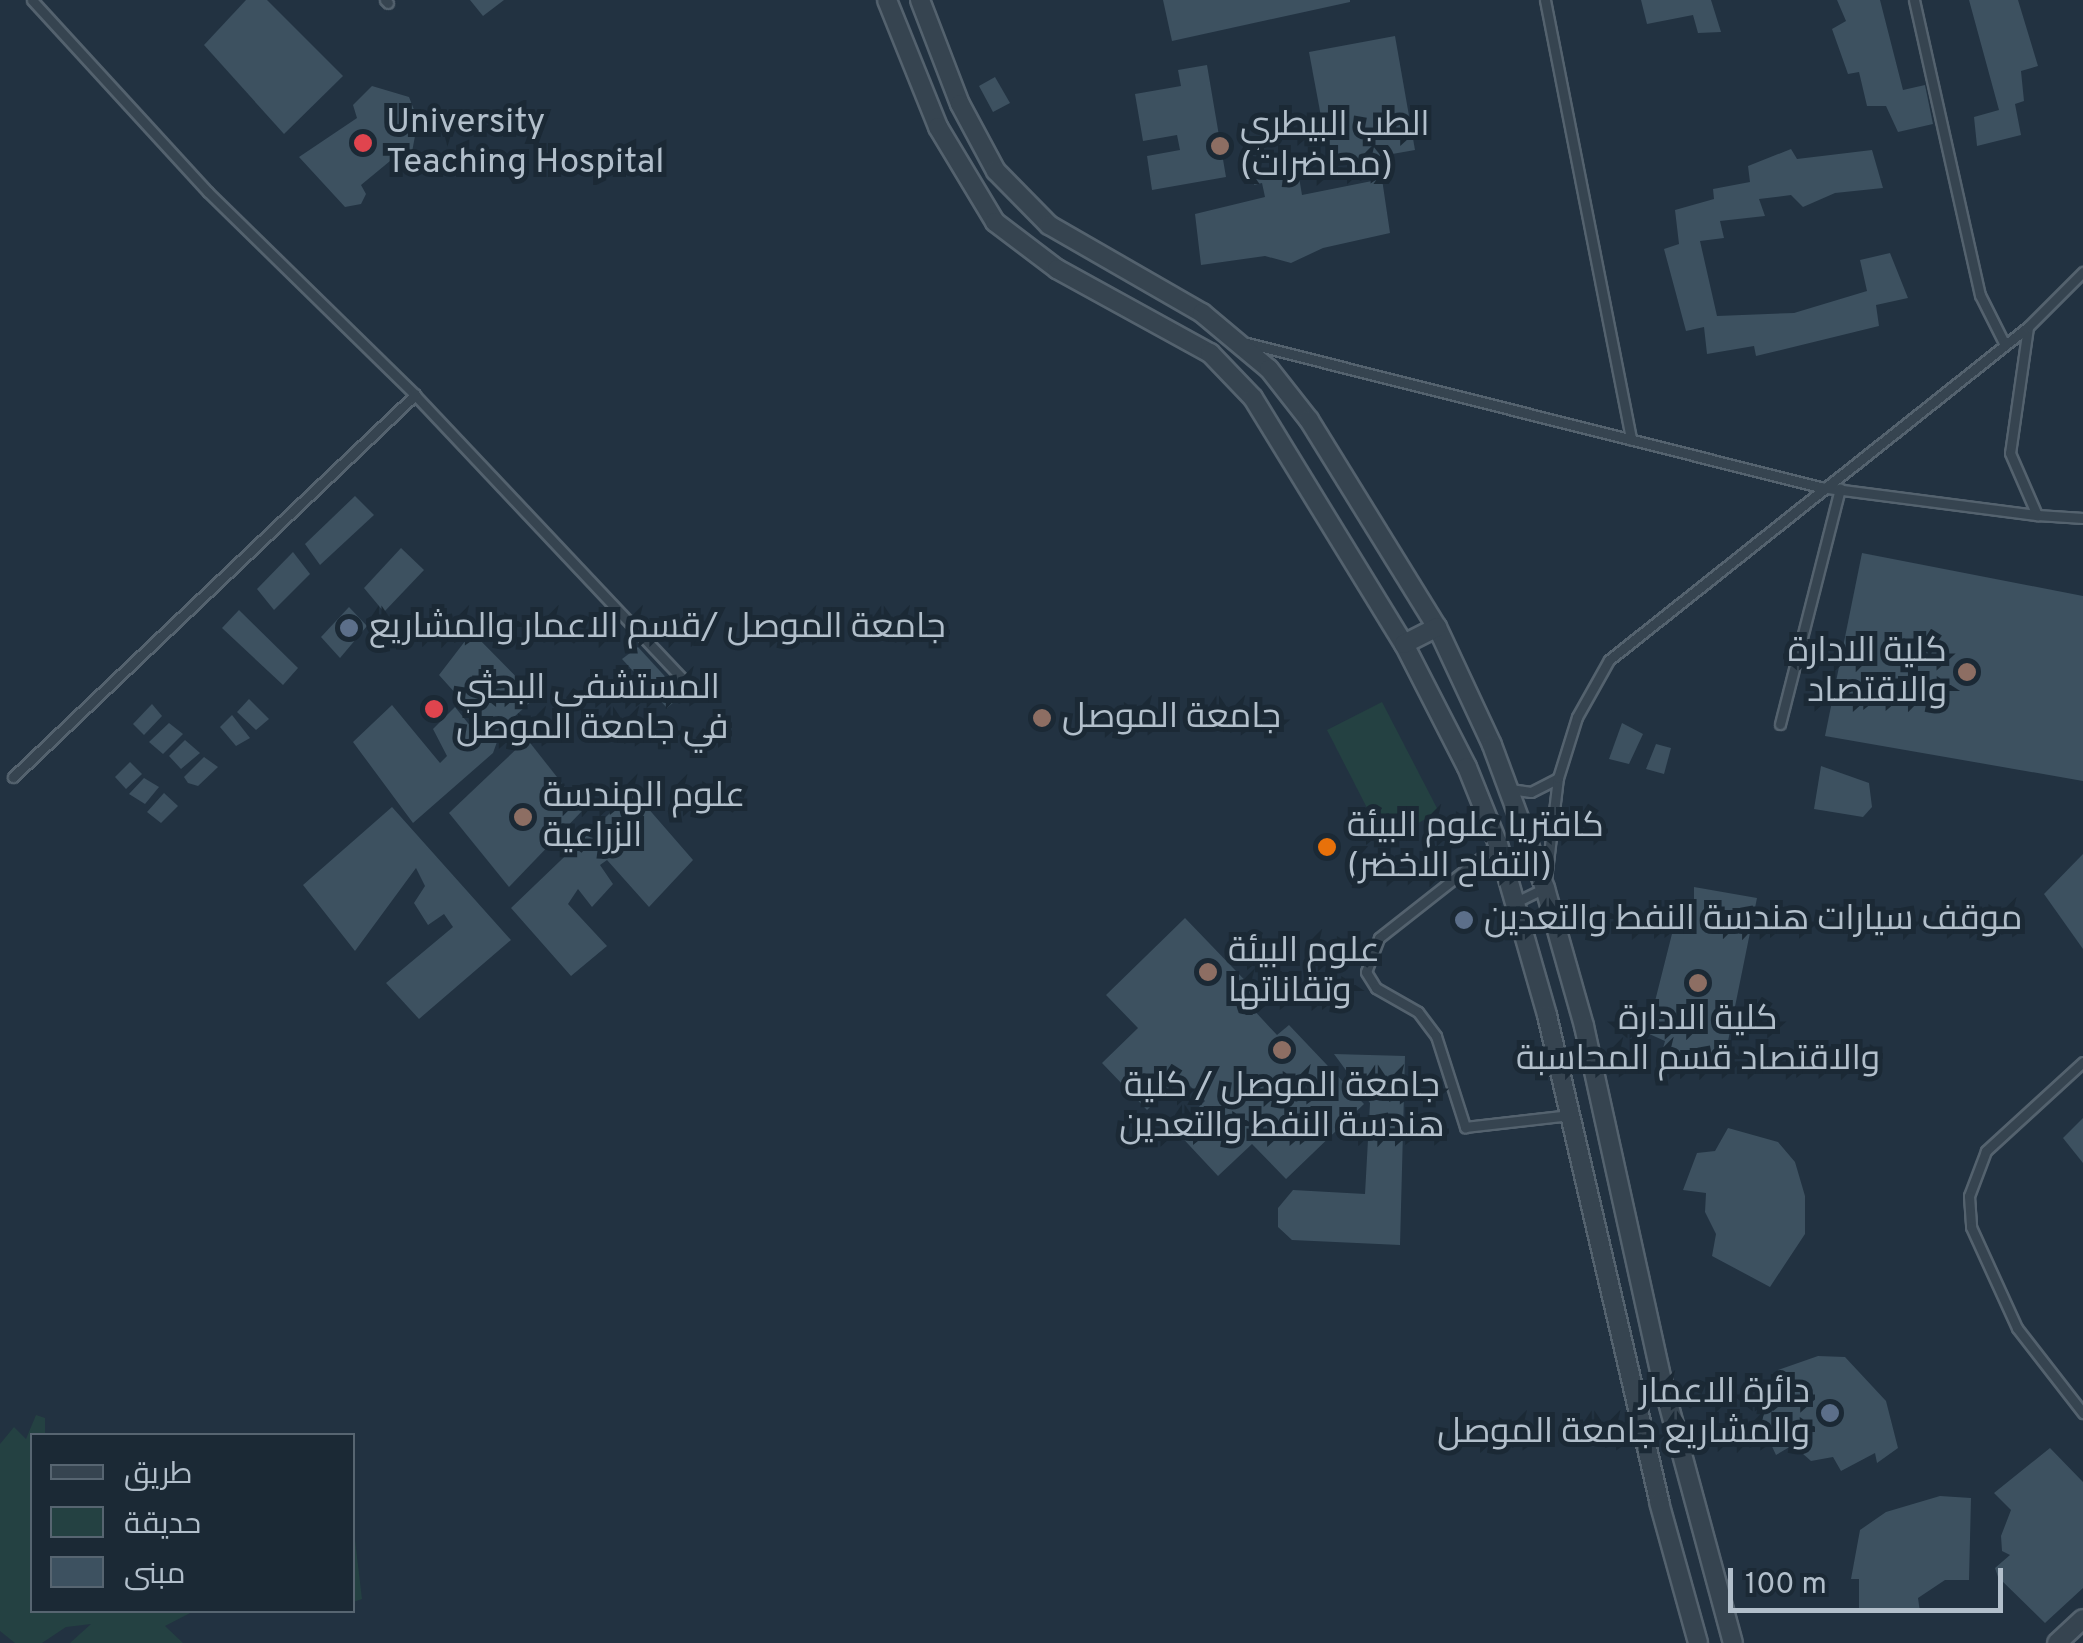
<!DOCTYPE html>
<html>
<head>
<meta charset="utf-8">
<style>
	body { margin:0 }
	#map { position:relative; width:2083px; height:1643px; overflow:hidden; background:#223241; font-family:Overpass,Cairo,sans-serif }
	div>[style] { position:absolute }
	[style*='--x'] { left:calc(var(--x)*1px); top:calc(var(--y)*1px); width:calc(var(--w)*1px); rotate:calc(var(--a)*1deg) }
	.green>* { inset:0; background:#244142 }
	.building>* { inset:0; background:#3d5160 }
	.roads { filter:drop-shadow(2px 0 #54626e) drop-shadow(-2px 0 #54626e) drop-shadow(0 2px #54626e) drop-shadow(0 -2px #54626e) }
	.lane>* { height:9px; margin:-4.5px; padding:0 4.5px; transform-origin:4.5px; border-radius:4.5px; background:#364450 }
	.street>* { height:18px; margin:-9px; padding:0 9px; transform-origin:9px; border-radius:9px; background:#364450 }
	.dots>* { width:28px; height:28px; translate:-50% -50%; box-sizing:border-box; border:5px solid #1b2935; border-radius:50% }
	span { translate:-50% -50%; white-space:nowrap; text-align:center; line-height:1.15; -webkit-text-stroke:10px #1b2935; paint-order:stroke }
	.poi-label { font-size:35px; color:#b2bfcb }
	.left { translate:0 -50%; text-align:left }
	.right { translate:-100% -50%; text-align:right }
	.legend { position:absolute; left:30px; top:1433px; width:325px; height:180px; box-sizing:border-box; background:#1b2935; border:2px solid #576571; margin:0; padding:12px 18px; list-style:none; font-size:30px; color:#b2bfcb }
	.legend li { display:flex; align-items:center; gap:20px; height:50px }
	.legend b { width:50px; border:2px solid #576571 }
	.scale { position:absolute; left:1728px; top:1568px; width:275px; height:45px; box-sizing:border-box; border:5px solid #b2bfcb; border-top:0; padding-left:12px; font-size:30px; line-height:35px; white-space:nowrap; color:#b2bfcb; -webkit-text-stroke:8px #1b2935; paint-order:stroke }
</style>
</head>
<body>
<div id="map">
	<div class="green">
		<i style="clip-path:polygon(1382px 702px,1439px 812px,1384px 841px,1327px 730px)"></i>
		<i style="clip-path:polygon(36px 1415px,45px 1418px,45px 1435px,32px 1436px,32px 1610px,194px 1611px,165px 1626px,183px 1643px,70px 1643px,91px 1624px,66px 1627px,42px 1643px,15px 1643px,0 1631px,0 1444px,14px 1427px,26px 1439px)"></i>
		<i style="clip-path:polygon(353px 1523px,362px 1599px,353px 1602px,352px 1602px)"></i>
	</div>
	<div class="building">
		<i style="clip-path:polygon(246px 0,267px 0,343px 76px,284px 134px,204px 45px)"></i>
		<i style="clip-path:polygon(470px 0,504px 0,483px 16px)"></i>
		<i style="clip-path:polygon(1163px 0,1350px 0,1350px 2px,1172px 41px)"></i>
		<i style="clip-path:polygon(1641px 0,1711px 0,1721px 32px,1698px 33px,1693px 15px,1647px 24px)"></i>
		<i style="clip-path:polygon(1837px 0,1880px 0,1903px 90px,1925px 85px,1933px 124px,1898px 132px,1886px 106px,1867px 106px,1859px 72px,1848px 74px,1832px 29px,1846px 21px)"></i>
		<i style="clip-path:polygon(1969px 0,2018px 0,2038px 66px,2021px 71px,2024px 101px,2015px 104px,2021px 135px,1977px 146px,1974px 117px,1999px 110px)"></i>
		<i style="clip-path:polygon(1395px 36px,1415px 150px,1330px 165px,1309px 52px)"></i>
		<i style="clip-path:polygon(1207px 65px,1226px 177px,1152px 190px,1147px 156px,1180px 150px,1177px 135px,1143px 141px,1135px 94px,1181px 86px,1178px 70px)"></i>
		<i style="clip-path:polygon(995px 77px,1010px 103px,993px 112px,979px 86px)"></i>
		<i style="clip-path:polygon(372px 86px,409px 97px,418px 120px,412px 152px,407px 147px,361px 185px,366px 194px,361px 204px,345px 207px,299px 157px,357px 118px,353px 105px)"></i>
		<i style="clip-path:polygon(1791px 149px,1797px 159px,1872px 150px,1883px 188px,1835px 193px,1803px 207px,1791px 195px,1759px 199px,1765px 216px,1720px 221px,1724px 238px,1700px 241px,1717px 316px,1794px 313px,1867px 291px,1860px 260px,1890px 253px,1908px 298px,1876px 305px,1879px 326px,1756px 356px,1754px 346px,1707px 354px,1704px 327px,1686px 331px,1664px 249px,1679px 244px,1675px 210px,1714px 199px,1713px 189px,1750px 182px,1748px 166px)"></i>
		<i style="clip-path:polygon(1280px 166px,1309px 176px,1299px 177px,1302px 195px,1382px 179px,1390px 233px,1323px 248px,1291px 263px,1265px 256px,1201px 265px,1195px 214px,1265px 197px,1262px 183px,1254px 185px,1257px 177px)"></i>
		<i style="clip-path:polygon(355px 496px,374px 515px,320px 565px,305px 544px)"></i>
		<i style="clip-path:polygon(401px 548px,424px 570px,384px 612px,364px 588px)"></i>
		<i style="clip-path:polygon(293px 552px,310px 574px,274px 610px,257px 589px)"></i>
		<i style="clip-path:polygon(1862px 553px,2083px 596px,2083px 781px,1825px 736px)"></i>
		<i style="clip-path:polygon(349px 607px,367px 626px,340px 658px,321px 637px)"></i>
		<i style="clip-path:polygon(239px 610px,298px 668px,283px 685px,222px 628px)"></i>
		<i style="clip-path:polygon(472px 632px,536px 697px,502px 728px,493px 753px,413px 823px,353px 742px,392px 705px,440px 763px,447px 756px,433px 729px,455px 707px,476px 733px,483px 724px,439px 675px)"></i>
		<i style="clip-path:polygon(638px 647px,682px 695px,667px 708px,622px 659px)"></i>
		<i style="clip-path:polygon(249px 699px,269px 719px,256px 730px,237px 712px)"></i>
		<i style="clip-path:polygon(152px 704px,162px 716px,144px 735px,133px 724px)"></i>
		<i style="clip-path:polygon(232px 715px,250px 738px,236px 746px,220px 727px)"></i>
		<i style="clip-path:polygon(169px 723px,183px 734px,163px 754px,149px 742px)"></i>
		<i style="clip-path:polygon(1622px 723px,1643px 734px,1629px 764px,1609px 759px)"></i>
		<i style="clip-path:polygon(527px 739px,583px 810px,509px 887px,449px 813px)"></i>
		<i style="clip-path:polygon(185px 740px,200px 753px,181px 769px,169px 756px)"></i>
		<i style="clip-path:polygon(1656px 744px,1671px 748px,1664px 774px,1646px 769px)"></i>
		<i style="clip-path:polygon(204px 757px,218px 767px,198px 786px,188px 783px,184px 777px)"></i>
		<i style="clip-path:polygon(130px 762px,142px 774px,126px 789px,115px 777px)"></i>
		<i style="clip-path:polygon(1821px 766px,1869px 783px,1872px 807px,1863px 817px,1814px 809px)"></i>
		<i style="clip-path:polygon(144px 778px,159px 787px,145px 804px,129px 794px)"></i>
		<i style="clip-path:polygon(633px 791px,693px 860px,649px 907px,607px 860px,600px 865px,613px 884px,592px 907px,578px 889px,568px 904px,607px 946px,571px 976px,511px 908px)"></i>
		<i style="clip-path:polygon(164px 793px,178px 806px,161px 823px,147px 812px)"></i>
		<i style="clip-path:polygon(392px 807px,511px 940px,419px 1019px,386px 983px,453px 927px,444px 914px,428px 925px,414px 903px,425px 886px,416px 868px,355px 951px,303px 885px)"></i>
		<i style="clip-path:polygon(2083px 854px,2083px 949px,2044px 894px)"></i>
		<i style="clip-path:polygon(1694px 887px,1757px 898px,1723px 1066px,1661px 1056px,1665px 1041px,1647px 1033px,1679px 906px,1694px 912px)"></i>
		<i style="clip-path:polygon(1185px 918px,1260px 996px,1250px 1006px,1277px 1035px,1289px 1025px,1364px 1104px,1286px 1179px,1252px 1144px,1218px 1176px,1175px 1130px,1205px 1101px,1181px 1077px,1147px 1110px,1102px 1063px,1138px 1028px,1106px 995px)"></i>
		<i style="clip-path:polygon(1334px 1054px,1405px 1056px,1400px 1245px,1292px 1240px,1278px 1227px,1278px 1208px,1293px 1190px,1365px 1194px,1370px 1103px)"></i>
		<i style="clip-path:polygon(2083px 1118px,2083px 1163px,2063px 1138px)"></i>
		<i style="clip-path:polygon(1728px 1128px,1778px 1142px,1795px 1162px,1805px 1196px,1805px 1234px,1770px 1287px,1712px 1256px,1716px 1234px,1705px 1212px,1706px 1193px,1683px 1190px,1697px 1153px,1715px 1151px)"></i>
		<i style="clip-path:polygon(1818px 1356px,1845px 1357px,1886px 1401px,1898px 1448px,1877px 1463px,1875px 1453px,1841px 1471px,1833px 1457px,1811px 1461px,1793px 1445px,1776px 1455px,1761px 1423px,1778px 1370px)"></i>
		<i style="clip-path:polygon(2050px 1448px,2083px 1482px,2083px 1588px,2045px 1623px,1998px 1577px,1995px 1568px,2010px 1555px,2002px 1551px,2001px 1536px,2011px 1510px,1994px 1493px)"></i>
		<i style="clip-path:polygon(1940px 1496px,1971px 1498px,1969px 1580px,1945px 1580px,1918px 1598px,1920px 1612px,1859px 1610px,1859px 1579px,1851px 1579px,1860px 1530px,1886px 1512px)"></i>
	</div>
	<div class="roads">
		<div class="lane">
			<i style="--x:32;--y:0;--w:260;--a:47.5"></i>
			<i style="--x:208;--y:192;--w:290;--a:44.4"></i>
			<i style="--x:415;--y:395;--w:388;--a:46.7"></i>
			<i style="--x:385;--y:0;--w:4;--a:45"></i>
			<i style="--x:1545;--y:0;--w:448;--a:78.9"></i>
			<i style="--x:1914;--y:0;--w:302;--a:77.4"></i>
			<i style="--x:1980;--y:295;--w:56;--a:63.4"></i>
			<i style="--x:2028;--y:327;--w:127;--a:98.1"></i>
			<i style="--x:2010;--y:453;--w:68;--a:66.5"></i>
			<i style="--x:2037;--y:515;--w:46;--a:3.7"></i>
			<i style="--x:1243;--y:342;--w:595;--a:14.11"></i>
			<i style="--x:1820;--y:487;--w:219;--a:7.4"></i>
			<i style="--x:1780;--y:724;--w:243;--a:-75.7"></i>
			<i style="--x:13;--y:777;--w:555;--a:-43.54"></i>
			<i style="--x:1510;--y:789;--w:21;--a:8"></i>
			<i style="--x:1531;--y:792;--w:30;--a:-27"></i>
			<i style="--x:1497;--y:845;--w:150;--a:141.8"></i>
			<i style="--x:1379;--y:938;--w:36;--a:111"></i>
			<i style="--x:1366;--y:972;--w:19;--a:58"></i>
			<i style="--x:1376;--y:988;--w:48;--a:29.7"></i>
			<i style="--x:1418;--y:1012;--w:30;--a:53"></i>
			<i style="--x:1436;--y:1036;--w:96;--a:72.3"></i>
			<i style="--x:1465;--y:1127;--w:106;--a:-6.5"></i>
			<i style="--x:1516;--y:902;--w:32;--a:-26"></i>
			<i style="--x:1545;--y:888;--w:111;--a:-83.3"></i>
			<i style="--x:1558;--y:778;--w:64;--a:-72.7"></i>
			<i style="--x:1577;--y:717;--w:65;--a:-60.7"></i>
			<i style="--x:1609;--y:660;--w:535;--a:-38.48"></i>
			<i style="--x:2028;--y:327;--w:78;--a:-45"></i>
			<i style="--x:2083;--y:1062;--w:132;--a:137.5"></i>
			<i style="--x:1986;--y:1151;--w:48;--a:110.7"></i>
			<i style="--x:1969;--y:1196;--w:31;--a:86"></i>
			<i style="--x:1971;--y:1227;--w:111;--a:65.5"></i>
			<i style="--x:2017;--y:1328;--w:108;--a:52.2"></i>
		</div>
		<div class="street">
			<i style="--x:887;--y:0;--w:137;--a:68.1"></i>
			<i style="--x:938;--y:127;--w:111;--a:59"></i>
			<i style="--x:995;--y:222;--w:78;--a:37.2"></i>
			<i style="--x:1057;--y:269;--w:175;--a:28.8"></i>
			<i style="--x:1210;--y:353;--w:62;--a:46.3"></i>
			<i style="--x:1253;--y:398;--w:289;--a:58.5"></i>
			<i style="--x:1404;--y:644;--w:138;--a:62.9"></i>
			<i style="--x:1467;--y:767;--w:83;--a:68.1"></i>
			<i style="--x:1498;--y:844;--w:178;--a:74"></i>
			<i style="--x:1547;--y:1015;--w:500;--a:77"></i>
			<i style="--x:1659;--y:1502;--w:146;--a:74.5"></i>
			<i style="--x:920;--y:0;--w:111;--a:69"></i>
			<i style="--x:960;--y:104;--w:76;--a:61.8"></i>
			<i style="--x:996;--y:171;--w:76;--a:45.5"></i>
			<i style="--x:1049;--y:225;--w:177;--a:29.9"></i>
			<i style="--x:1202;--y:313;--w:87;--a:39.9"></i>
			<i style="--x:1269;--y:369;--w:65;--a:51.9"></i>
			<i style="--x:1309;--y:420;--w:243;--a:58.3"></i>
			<i style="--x:1437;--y:627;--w:130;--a:65"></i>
			<i style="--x:1492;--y:745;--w:153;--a:69.7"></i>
			<i style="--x:1545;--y:888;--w:143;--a:74.2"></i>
			<i style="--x:1584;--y:1026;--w:362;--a:77.6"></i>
			<i style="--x:1662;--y:1380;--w:272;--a:74.9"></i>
			<i style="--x:1404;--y:644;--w:37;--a:-27"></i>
			<i style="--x:2057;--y:1643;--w:35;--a:-43"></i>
		</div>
	</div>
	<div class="dots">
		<i style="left:363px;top:143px;background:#e0444e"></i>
		<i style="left:1220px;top:146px;background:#8d6e63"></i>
		<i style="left:349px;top:628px;background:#5c6f8a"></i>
		<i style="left:1967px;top:672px;background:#8d6e63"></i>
		<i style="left:434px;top:709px;background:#e0444e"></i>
		<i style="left:1042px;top:718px;background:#8d6e63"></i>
		<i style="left:523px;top:817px;background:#8d6e63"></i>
		<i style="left:1327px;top:847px;background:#e8710a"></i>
		<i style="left:1464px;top:920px;background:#5c6f8a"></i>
		<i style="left:1208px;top:972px;background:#8d6e63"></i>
		<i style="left:1698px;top:983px;background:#8d6e63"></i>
		<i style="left:1282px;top:1050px;background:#8d6e63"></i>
		<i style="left:1830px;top:1413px;background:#5c6f8a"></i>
	</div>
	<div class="poi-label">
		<span class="left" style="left:386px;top:143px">University<br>Teaching Hospital</span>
		<span class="left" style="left:1240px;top:146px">الطب البيطري<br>(محاضرات)</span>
		<span class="left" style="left:369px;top:628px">جامعة الموصل /قسم الاعمار والمشاريع</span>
		<span class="right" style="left:1947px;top:672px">كلية الادارة<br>والاقتصاد</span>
		<span class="left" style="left:456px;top:709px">المستشفى البحثي<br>في جامعة الموصل</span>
		<span class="left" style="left:1062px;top:718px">جامعة الموصل</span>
		<span class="left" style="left:543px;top:817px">علوم الهندسة<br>الزراعية</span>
		<span class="left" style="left:1347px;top:847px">كافتريا علوم البيئة<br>(التفاح الاخضر)</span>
		<span class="left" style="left:1484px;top:920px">موقف سيارات هندسة النفط والتعدين</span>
		<span class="left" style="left:1228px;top:972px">علوم البيئة<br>وتقاناتها</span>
		<span style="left:1698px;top:1040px">كلية الادارة<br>والاقتصاد قسم المحاسبة</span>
		<span style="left:1282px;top:1107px">جامعة الموصل / كلية<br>هندسة النفط والتعدين</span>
		<span class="right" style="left:1810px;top:1413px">دائرة الاعمار<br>والمشاريع جامعة الموصل</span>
	</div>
	<ul class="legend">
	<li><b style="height:12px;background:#364450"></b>طريق</li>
	<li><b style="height:28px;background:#244142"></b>حديقة</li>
	<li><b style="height:28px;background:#3d5160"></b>مبنى</li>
	</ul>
	<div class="scale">100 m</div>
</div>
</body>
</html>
